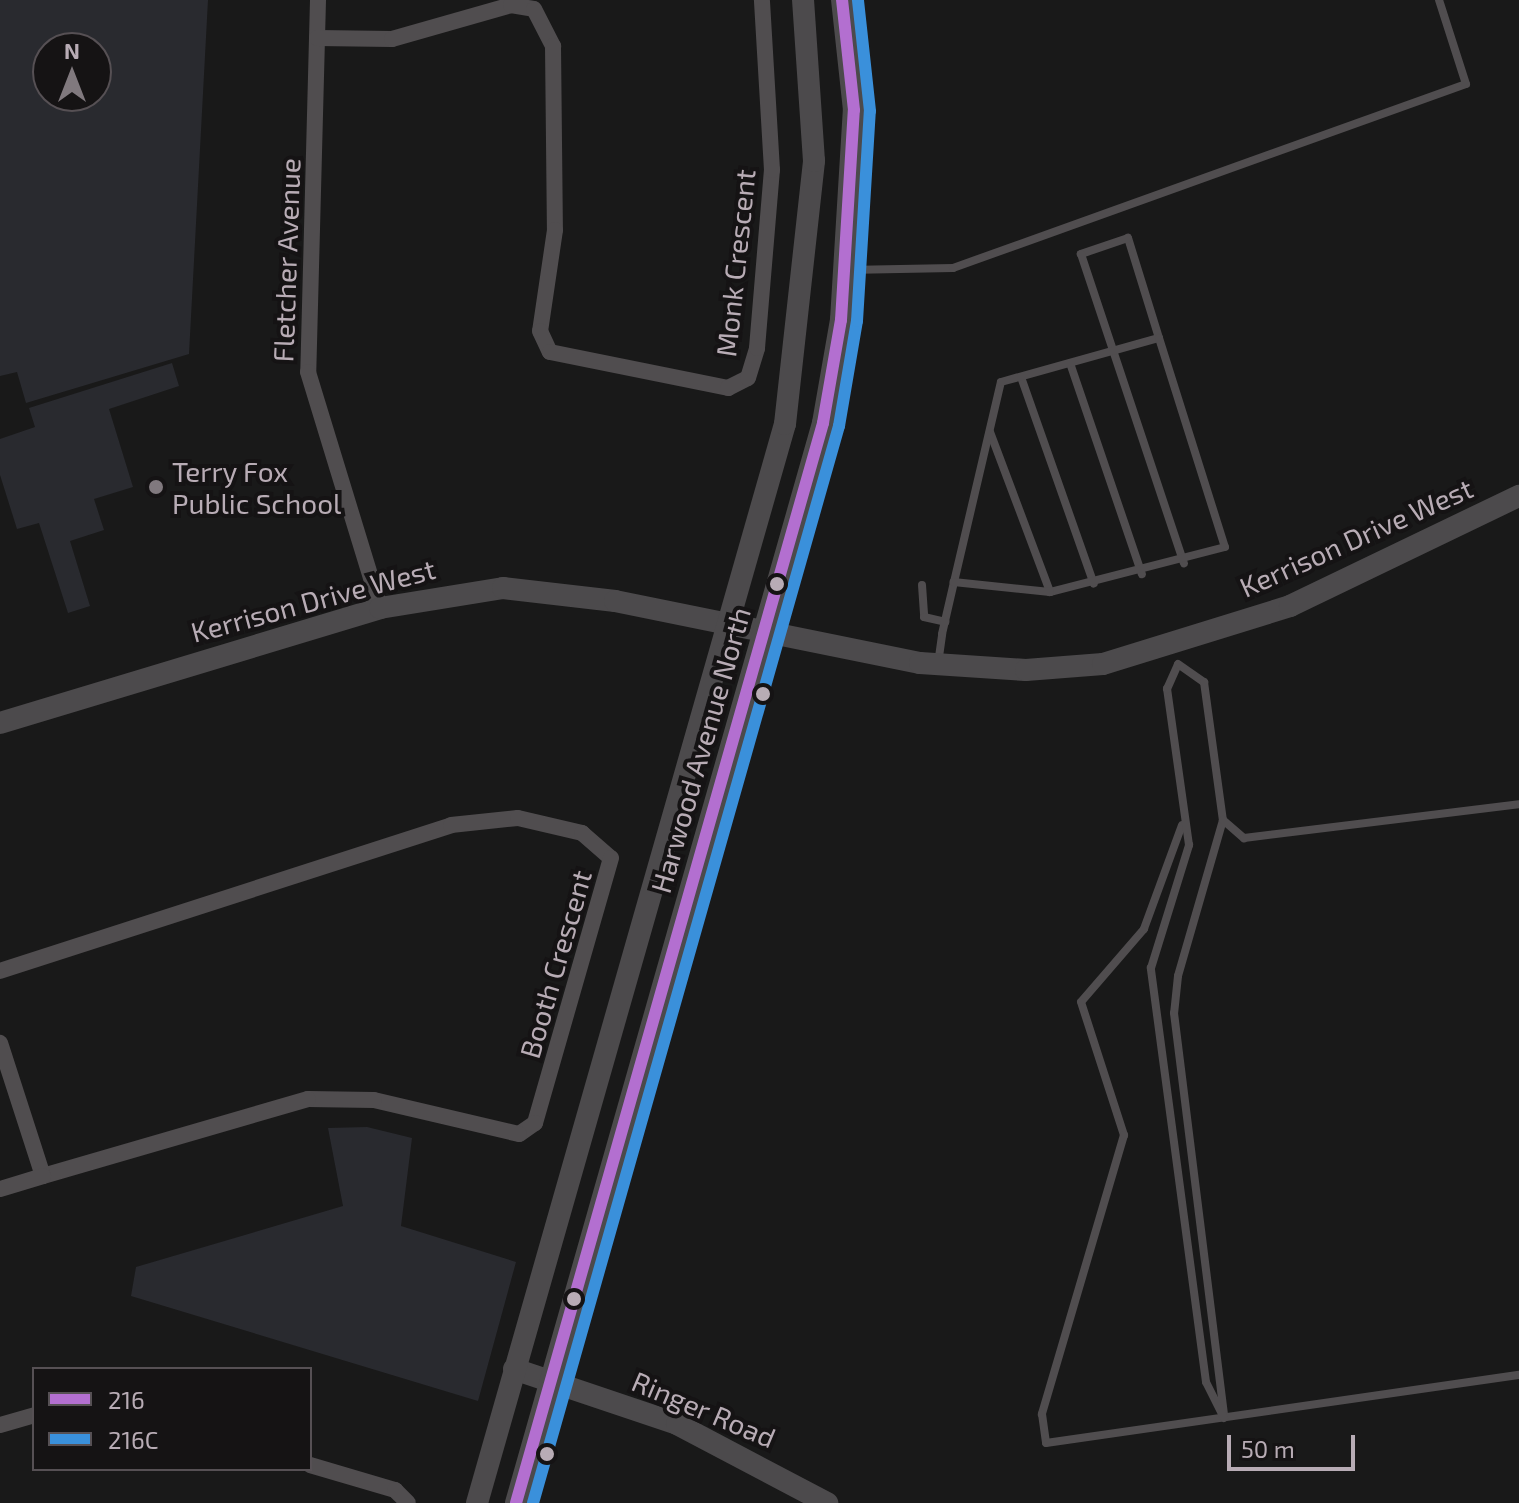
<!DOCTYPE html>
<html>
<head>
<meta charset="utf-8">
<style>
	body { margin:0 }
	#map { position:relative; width:1519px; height:1503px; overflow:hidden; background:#191919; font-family:"Exo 2",sans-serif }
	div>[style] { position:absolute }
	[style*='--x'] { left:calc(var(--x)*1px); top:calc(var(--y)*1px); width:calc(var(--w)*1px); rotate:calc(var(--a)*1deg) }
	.green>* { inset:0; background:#292a2f }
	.lane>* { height:8px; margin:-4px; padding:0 4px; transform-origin:4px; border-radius:4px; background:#504d4f }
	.street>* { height:16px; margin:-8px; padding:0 8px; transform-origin:8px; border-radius:8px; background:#504d4f }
	.secondary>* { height:22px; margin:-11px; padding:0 11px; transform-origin:11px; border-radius:11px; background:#4c4a4c }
	.bus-1>* { height:12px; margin:-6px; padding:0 6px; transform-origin:6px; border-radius:6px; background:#b36fd0 }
	.bus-2>* { height:12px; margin:-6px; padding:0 6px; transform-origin:6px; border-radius:6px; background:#3a90db }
	.dots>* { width:22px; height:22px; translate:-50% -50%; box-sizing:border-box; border:4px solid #151314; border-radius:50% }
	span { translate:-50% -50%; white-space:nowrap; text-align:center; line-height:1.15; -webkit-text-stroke:8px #151314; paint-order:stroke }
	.street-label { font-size:28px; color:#b8acb5 }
	.poi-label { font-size:28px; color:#b8acb5 }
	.left { translate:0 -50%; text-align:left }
	.legend { position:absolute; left:32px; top:1367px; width:280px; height:104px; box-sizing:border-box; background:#151314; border:2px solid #565054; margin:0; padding:10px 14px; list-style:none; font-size:24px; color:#b8acb5 }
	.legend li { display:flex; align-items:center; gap:16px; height:40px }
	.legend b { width:40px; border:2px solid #565054 }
	.north { position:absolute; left:32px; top:32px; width:80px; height:80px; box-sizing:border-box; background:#151314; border:2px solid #565054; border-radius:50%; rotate:0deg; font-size:22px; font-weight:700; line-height:32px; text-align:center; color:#b8acb5 }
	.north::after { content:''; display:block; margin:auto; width:28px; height:36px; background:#80797e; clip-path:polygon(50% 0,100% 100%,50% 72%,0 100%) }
	.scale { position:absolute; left:1227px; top:1435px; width:128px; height:36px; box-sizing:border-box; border:4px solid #b8acb5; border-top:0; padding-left:10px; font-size:24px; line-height:28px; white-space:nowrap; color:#b8acb5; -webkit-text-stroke:6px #151314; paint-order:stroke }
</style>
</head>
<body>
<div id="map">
	<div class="green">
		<i style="clip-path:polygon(evenodd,0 0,208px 0,189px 354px,26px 403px,17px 372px,0 376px,0 0,48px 48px,96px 48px,96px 96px,48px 96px,48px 48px)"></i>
		<i style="clip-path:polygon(172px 363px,179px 386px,109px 409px,133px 487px,94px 499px,104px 530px,70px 541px,90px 606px,68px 613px,39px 523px,17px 529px,0 475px,0 439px,35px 427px,29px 408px)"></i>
		<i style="clip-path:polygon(367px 1127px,412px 1138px,401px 1226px,516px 1262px,478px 1401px,131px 1296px,136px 1267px,343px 1206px,328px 1128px)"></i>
	</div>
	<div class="lane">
		<i style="--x:847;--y:270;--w:106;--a:-1.1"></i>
		<i style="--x:953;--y:268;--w:545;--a:-19.73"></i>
		<i style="--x:1466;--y:84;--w:88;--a:-107.8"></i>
		<i style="--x:1159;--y:338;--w:105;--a:-107.2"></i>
		<i style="--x:1128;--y:238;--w:50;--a:161.2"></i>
		<i style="--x:1081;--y:254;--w:326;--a:71.6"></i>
		<i style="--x:1070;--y:363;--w:223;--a:71.2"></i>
		<i style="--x:1021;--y:377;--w:219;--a:70.6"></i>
		<i style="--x:990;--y:432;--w:171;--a:69.4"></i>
		<i style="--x:922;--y:585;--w:32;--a:86"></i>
		<i style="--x:924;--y:617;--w:22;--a:13"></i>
		<i style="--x:938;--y:664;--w:30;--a:-82"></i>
		<i style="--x:942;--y:634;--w:53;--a:-77"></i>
		<i style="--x:954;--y:582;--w:205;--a:-76.8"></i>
		<i style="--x:1001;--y:382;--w:164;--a:-15.6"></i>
		<i style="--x:1159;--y:338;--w:219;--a:72.5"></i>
		<i style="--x:1225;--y:547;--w:181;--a:165.6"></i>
		<i style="--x:1050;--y:592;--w:97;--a:-174.1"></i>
		<i style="--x:1223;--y:820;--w:162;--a:106.1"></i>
		<i style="--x:1178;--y:976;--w:37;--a:96"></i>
		<i style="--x:1174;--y:1013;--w:403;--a:82.9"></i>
		<i style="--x:1182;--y:825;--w:111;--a:110.1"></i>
		<i style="--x:1144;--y:929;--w:96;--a:130.8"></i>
		<i style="--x:1081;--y:1002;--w:140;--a:72.1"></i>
		<i style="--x:1124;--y:1135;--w:291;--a:106.4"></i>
		<i style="--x:1042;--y:1414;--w:29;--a:82"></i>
		<i style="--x:1046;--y:1443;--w:478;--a:-8.2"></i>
		<i style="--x:1224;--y:1418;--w:40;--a:-116.6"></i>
		<i style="--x:1206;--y:1382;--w:418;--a:-97.6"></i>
		<i style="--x:1151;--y:968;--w:129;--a:-72.8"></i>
		<i style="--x:1189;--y:845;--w:158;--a:-98"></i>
		<i style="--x:1167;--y:689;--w:27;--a:-66"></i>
		<i style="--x:1178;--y:664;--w:32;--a:35"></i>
		<i style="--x:1204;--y:682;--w:139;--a:82.2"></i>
		<i style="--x:1223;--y:820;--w:28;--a:41"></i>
		<i style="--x:1244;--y:838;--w:277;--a:-7"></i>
	</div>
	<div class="street">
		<i style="--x:318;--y:0;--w:372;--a:91.5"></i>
		<i style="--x:308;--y:372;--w:247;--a:73"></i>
		<i style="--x:317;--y:38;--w:75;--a:0.8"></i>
		<i style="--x:392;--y:39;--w:124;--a:-15.9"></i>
		<i style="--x:511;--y:5;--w:23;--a:10"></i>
		<i style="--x:534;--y:9;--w:42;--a:62.8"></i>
		<i style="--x:553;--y:46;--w:184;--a:89.4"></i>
		<i style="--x:555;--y:230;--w:102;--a:98.4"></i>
		<i style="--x:540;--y:331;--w:23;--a:65"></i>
		<i style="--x:550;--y:352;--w:182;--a:11.4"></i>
		<i style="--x:728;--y:388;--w:22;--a:-27"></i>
		<i style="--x:748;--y:378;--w:31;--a:-73"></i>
		<i style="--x:757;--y:348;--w:179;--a:-85.2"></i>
		<i style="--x:772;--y:170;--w:170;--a:-93.4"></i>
		<i style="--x:0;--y:971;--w:474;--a:-17.9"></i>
		<i style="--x:451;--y:825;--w:67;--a:-6"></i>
		<i style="--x:518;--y:818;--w:66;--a:13.2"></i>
		<i style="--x:582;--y:833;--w:38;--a:41"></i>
		<i style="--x:611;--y:858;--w:276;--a:106"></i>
		<i style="--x:535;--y:1123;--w:19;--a:145"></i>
		<i style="--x:519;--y:1134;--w:149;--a:-166.8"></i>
		<i style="--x:374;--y:1100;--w:66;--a:-179.1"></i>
		<i style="--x:308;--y:1099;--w:276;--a:163.8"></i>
		<i style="--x:43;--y:1176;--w:140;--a:-107.9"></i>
		<i style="--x:0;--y:1189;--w:45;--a:-16.8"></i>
		<i style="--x:0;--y:1425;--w:35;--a:-16"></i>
		<i style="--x:310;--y:1465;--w:89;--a:16.4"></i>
		<i style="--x:395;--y:1490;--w:18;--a:45"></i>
	</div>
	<div class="secondary">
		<i style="--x:0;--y:723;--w:397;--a:-16.8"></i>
		<i style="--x:380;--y:608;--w:125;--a:-9.2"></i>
		<i style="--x:503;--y:588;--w:113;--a:6.6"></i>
		<i style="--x:615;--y:601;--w:311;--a:11.5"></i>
		<i style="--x:920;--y:663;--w:106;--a:3.8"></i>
		<i style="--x:1026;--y:670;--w:77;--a:-4.5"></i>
		<i style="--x:1103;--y:664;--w:196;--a:-17.2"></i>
		<i style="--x:1290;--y:606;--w:254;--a:-25.7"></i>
		<i style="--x:514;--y:1369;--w:172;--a:18.6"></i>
		<i style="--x:677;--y:1424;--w:170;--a:27.8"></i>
		<i style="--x:477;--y:1503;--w:1122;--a:-74.07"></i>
		<i style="--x:785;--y:424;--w:265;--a:-83.7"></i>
		<i style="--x:814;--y:161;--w:161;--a:-93.9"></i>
		<i style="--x:516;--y:1503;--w:1123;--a:-74.13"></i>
		<i style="--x:823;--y:423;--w:105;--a:-80.1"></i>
		<i style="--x:841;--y:320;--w:210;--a:-86.5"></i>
		<i style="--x:854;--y:110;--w:111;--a:-96.2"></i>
	</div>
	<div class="bus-1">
		<i style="--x:516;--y:1503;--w:1123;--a:-74.13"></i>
		<i style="--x:823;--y:423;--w:105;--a:-80.1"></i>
		<i style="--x:841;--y:320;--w:210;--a:-86.5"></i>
		<i style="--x:854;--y:110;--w:111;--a:-96.2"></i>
	</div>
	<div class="bus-2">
		<i style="--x:533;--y:1503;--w:1120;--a:-74.14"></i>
		<i style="--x:839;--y:426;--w:107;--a:-80.3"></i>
		<i style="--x:857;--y:321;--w:210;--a:-86.5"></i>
		<i style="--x:870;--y:111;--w:112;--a:-96.2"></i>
	</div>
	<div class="dots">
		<i style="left:156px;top:487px;background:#80797e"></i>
		<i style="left:777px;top:584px;background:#b8acb5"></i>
		<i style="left:763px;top:694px;background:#b8acb5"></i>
		<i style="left:574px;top:1299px;background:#b8acb5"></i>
		<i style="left:547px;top:1454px;background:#b8acb5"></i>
	</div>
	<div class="street-label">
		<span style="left:286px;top:260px;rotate:-88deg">Fletcher Avenue</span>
		<span style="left:735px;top:263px;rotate:-84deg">Monk Crescent</span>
		<span style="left:1356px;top:537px;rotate:-24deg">Kerrison Drive West</span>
		<span style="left:313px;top:600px;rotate:-15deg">Kerrison Drive West</span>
		<span style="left:700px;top:750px;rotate:-74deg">Harwood Avenue North</span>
		<span style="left:555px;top:964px;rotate:-74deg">Booth Crescent</span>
		<span style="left:704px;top:1409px;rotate:23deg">Ringer Road</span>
	</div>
	<div class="poi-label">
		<span class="left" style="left:172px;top:487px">Terry Fox<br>Public School</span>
	</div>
	<ul class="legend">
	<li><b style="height:10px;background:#b36fd0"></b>216</li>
	<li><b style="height:10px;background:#3a90db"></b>216C</li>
	</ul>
	<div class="north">N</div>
	<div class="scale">50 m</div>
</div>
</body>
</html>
